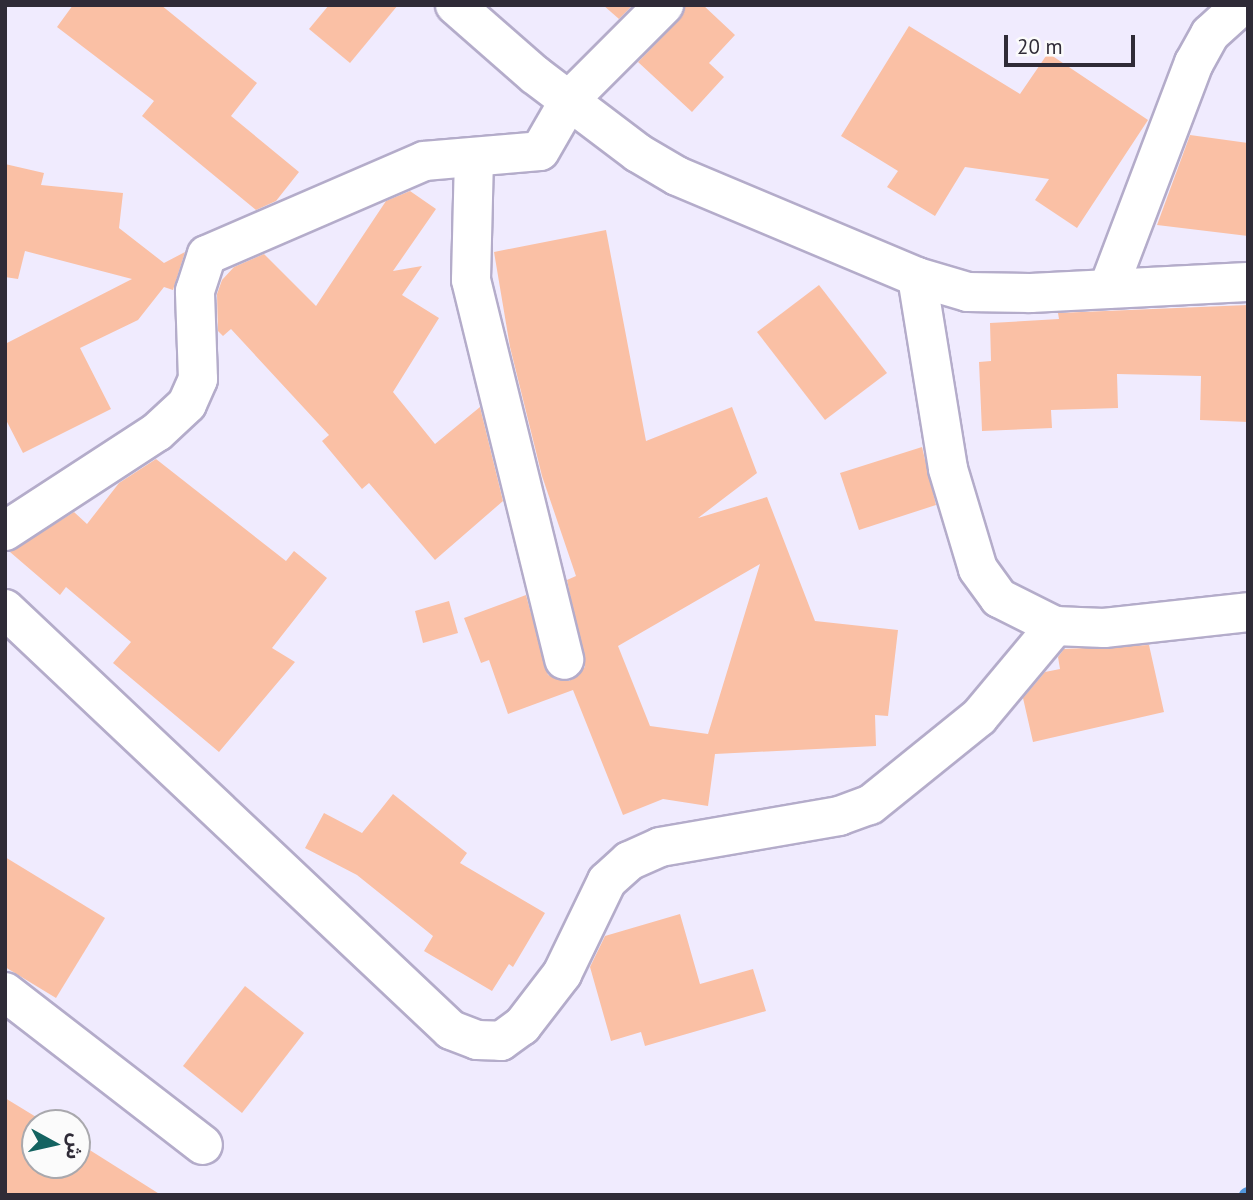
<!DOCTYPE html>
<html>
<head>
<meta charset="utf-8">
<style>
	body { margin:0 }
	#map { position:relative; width:1253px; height:1200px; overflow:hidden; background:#f0ebfe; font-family:"PT Sans","Noto Sans Arabic",sans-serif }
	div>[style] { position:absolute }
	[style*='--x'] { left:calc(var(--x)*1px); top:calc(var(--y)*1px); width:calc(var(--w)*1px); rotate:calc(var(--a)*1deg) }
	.stream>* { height:14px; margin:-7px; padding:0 7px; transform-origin:7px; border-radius:7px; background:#5296dc }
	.building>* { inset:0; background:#fac0a5 }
	.roads { filter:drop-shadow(2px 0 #b4acca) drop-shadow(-2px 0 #b4acca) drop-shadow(0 2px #b4acca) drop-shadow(0 -2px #b4acca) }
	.minor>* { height:38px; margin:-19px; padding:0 19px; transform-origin:19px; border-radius:19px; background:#fff }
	span { translate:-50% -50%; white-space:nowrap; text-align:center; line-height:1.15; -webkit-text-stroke:7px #fbfbfb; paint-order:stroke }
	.frame { position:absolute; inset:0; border:7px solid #2f2b37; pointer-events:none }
	.north { position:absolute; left:21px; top:1109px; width:70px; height:70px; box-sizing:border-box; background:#fbfbfb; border:2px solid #a9a8ad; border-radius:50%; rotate:98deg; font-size:19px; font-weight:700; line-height:28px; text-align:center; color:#2f2b37 }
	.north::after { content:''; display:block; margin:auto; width:24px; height:32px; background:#146361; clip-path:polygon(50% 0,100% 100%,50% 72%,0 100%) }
	.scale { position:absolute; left:1004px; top:35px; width:131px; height:32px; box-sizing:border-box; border:4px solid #2f2b37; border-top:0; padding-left:9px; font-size:21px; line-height:24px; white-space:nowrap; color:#2f2b37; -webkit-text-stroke:5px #fbfbfb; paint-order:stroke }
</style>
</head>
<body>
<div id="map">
	<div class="stream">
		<i style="--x:1246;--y:1195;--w:2;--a:-27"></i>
	</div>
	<div class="building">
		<i style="clip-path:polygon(73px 5px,161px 5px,257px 83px,231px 116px,299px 172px,276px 201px,256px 210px,142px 116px,154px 101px,57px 27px)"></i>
		<i style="clip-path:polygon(329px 5px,398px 5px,350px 63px,309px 29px)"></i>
		<i style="clip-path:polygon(603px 5px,633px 5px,619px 19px)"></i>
		<i style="clip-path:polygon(685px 5px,703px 5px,735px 35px,709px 63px,724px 77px,692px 112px,638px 62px,679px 20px)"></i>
		<i style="clip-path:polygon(909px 26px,1020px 94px,1048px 53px,1148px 120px,1077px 228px,1035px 200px,1049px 179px,965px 167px,935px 216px,887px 187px,898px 171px,841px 136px)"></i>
		<i style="clip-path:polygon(1190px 135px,1248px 143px,1248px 236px,1157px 225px)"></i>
		<i style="clip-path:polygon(5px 164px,44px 173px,41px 185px,123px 193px,119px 228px,164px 263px,185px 252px,173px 290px,164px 287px,138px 320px,80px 348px,111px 409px,23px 453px,5px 418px,5px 344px,132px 279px,25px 251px,18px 279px,5px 277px)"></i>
		<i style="clip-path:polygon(410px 191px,436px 209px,393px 271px,422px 266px,402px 295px,439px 318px,393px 392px,435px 444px,480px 407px,503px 501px,435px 560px,369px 483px,362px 489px,322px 441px,329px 435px,231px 329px,223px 336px,218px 331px,217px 294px,222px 280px,234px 267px,264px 254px,316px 306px,386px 201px)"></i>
		<i style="clip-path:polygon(evenodd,606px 230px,646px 441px,732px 407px,757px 473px,698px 518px,767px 497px,815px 621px,898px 630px,888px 716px,875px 715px,876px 746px,715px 754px,708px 806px,663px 799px,623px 815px,573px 690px,508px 714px,489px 660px,481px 663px,464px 618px,526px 595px,548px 675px,569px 681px,585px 667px,567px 580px,576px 576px,542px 476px,510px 347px,494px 252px,606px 230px,760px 564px,708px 734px,650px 726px,618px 646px,760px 564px)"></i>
		<i style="clip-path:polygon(819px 285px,887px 373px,825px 420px,757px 332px)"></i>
		<i style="clip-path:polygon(1248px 305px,1248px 422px,1200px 420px,1201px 376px,1117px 374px,1118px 408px,1051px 410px,1052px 428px,982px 431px,979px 362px,991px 361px,990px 323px,1059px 319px,1058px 313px)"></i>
		<i style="clip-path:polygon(922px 447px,936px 505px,859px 530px,840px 473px)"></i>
		<i style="clip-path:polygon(156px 459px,286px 561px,294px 551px,327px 578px,272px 648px,295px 662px,219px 752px,113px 663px,131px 642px,66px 587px,60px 595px,10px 552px,74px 512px,87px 524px,119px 483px)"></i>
		<i style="clip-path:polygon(449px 601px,458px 633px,423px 643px,415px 611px)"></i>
		<i style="clip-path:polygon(1149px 645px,1164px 712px,1033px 742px,1023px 698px,1045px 672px,1060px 669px,1058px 657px,1064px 649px)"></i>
		<i style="clip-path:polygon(393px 794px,467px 853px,460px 863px,545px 913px,513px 967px,509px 964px,492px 991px,424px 951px,433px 936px,357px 875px,305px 848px,324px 813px,362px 833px)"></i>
		<i style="clip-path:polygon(5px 857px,105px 918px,56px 998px,5px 967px)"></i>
		<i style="clip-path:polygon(680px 914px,700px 984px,753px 969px,766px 1011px,645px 1046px,641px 1032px,611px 1041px,590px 967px,605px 936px)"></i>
		<i style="clip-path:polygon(245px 986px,304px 1033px,242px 1113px,183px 1066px)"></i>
		<i style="clip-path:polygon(5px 1098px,46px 1123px,35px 1123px,35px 1165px,77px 1165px,77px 1142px,161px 1195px,5px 1195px)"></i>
	</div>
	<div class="roads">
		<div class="minor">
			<i style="--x:455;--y:5;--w:106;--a:41.2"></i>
			<i style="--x:535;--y:75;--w:129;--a:37.1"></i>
			<i style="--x:638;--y:153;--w:45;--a:30.5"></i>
			<i style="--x:677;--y:176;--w:260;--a:22.8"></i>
			<i style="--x:917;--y:277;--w:53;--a:16.4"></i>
			<i style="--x:968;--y:292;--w:62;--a:0.9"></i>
			<i style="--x:1030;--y:293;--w:218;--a:-2.9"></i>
			<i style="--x:474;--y:157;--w:123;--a:91.4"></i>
			<i style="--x:471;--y:280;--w:391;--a:76.2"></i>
			<i style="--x:917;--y:277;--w:194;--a:80.8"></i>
			<i style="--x:948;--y:469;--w:104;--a:73.3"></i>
			<i style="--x:978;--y:569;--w:36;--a:54"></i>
			<i style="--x:999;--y:598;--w:63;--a:26.6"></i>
			<i style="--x:1055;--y:626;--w:49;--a:2.3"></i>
			<i style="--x:1104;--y:628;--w:145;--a:-6.3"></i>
			<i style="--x:1108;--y:289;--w:242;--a:-69.2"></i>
			<i style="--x:1194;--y:63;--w:33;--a:-61"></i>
			<i style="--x:1210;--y:34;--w:43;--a:-42.2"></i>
			<i style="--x:5;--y:531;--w:181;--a:-33.1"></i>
			<i style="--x:157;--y:432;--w:41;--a:-43"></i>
			<i style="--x:187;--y:404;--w:27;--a:-66"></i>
			<i style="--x:198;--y:379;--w:88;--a:-92"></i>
			<i style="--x:195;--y:291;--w:38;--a:-72"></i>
			<i style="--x:207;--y:255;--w:236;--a:-23.4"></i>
			<i style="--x:424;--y:161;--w:116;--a:-4.9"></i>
			<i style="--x:540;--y:151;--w:60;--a:-60"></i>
			<i style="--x:570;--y:99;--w:133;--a:-45"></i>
			<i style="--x:5;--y:609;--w:613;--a:43.35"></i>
			<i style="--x:451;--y:1030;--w:28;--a:21"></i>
			<i style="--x:477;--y:1040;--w:24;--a:2"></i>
			<i style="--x:501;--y:1041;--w:26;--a:-36"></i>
			<i style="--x:522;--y:1026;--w:66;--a:-52.4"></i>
			<i style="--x:562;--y:974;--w:103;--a:-64.2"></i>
			<i style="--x:607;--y:881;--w:30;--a:-42"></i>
			<i style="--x:629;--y:861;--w:34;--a:-24"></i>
			<i style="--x:660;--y:847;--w:182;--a:-9.8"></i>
			<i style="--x:839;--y:816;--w:33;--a:-20"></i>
			<i style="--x:870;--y:805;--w:140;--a:-38.9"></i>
			<i style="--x:979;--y:717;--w:119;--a:-50.1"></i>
			<i style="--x:5;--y:992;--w:250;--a:37.7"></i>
		</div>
	</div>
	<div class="frame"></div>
	<div class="north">ش</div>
	<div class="scale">20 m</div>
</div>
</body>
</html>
